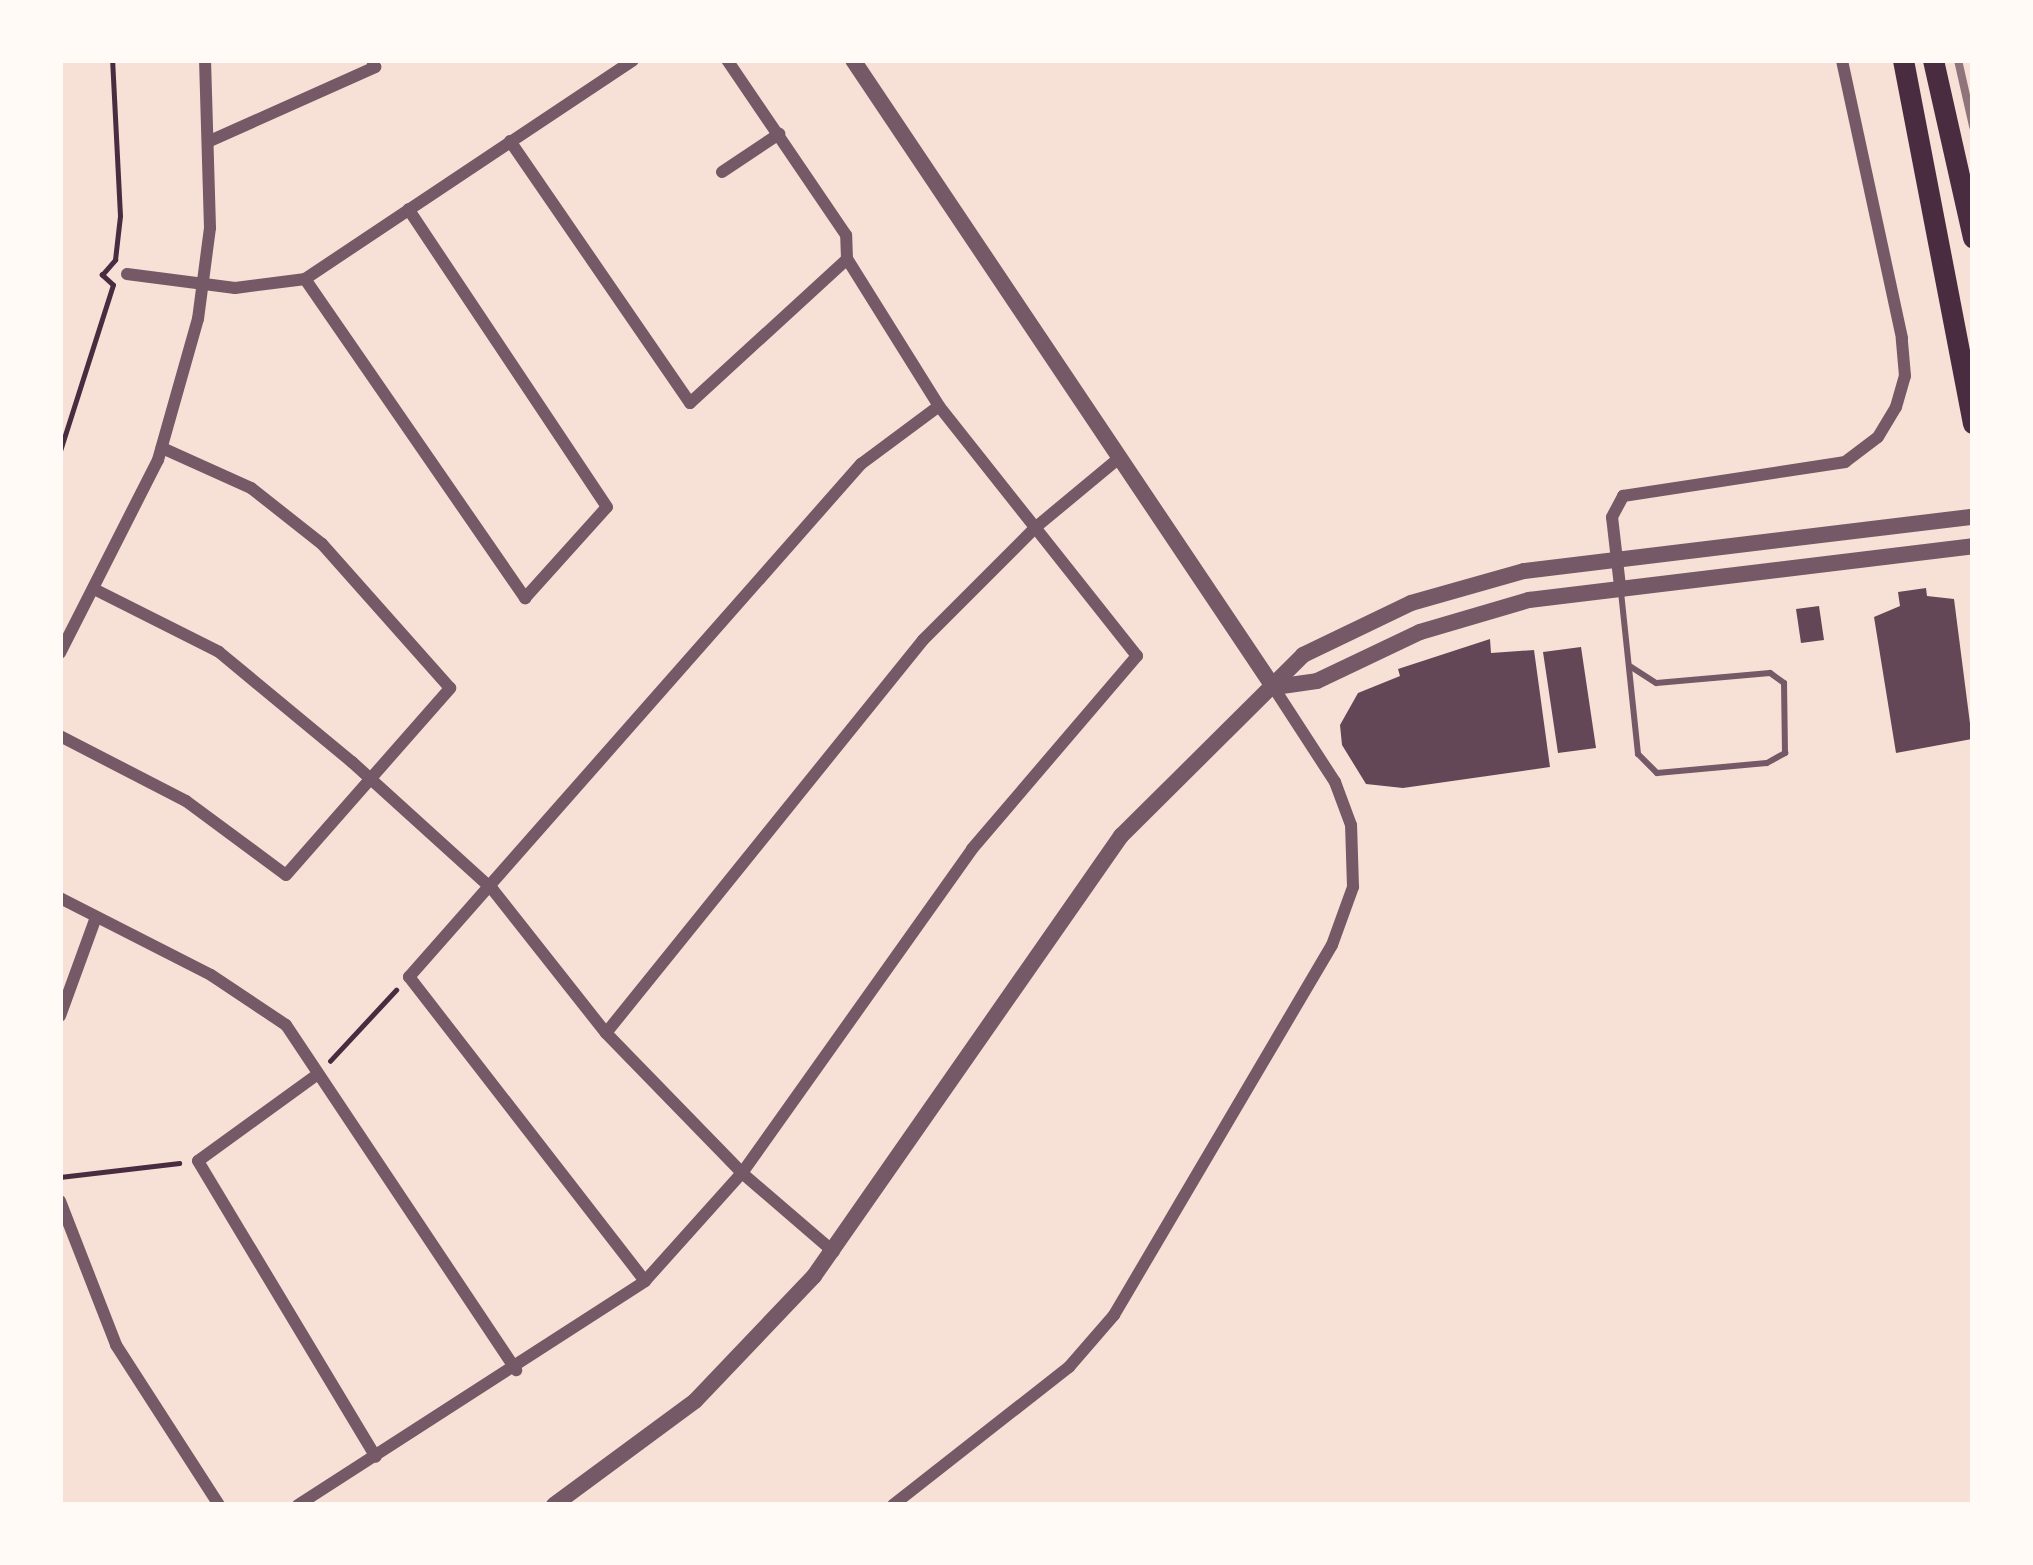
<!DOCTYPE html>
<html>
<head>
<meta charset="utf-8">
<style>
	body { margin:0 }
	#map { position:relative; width:2033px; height:1565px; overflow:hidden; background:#f7e1d7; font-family:Mulish,sans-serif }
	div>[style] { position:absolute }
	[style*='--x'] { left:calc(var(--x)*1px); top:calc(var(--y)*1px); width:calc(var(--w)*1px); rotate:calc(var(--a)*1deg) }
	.building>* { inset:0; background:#644757 }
	.path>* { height:4.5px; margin:-2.25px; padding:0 2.25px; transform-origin:2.25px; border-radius:2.25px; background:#4a2c40 }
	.service>* { height:6px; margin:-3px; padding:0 3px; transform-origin:3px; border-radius:3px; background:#755966 }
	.minor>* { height:12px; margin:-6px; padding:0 6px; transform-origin:6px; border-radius:6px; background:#755966 }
	.tertiary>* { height:16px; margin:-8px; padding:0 8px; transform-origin:8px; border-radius:8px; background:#755966 }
	.trunk>* { height:21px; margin:-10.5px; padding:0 10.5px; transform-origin:10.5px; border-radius:10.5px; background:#4a2c40 }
	.rail>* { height:8px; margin:-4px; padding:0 4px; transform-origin:4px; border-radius:4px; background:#8f747c }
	span { translate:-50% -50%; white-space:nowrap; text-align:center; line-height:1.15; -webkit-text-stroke:9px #fffaf5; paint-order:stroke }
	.frame { position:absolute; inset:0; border:63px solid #fffaf5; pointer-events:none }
</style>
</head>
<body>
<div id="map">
	<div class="building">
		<i style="clip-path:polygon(1926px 588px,1927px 596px,1954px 599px,1972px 739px,1896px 753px,1874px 617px,1900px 606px,1898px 592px)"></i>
		<i style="clip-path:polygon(1819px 606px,1824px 640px,1801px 643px,1796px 609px)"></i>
		<i style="clip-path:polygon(1490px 639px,1491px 653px,1534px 650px,1550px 767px,1403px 788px,1366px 784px,1342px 745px,1340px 725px,1358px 693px,1400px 676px,1398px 669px)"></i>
		<i style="clip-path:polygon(1581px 647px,1596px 748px,1558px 753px,1543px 652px)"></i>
	</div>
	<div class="path">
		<i style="--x:60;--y:451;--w:174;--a:-72.3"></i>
		<i style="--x:113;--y:285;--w:15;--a:-138"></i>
		<i style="--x:102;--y:275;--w:20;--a:-49"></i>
		<i style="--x:115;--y:260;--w:44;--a:-83.5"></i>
		<i style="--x:120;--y:216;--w:156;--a:-92.9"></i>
		<i style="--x:330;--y:1061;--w:97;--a:-47.1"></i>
		<i style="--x:60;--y:1177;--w:120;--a:-6.7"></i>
	</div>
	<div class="service">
		<i style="--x:1621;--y:592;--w:163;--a:84"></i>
		<i style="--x:1638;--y:754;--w:27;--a:45"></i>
		<i style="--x:1657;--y:773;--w:110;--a:-5.2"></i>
		<i style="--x:1767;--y:763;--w:21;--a:-29"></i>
		<i style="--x:1785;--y:753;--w:70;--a:-90.8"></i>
		<i style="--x:1784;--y:683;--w:17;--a:-144"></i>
		<i style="--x:1770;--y:673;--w:114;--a:175"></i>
		<i style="--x:1656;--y:683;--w:30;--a:-147"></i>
	</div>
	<div class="minor">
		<i style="--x:212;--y:140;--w:179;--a:-24.1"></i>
		<i style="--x:375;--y:67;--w:8;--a:-113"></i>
		<i style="--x:510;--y:141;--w:318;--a:55.5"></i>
		<i style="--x:690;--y:403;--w:213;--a:-42.5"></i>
		<i style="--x:722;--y:172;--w:69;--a:-33.7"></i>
		<i style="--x:127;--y:274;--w:109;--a:7.4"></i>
		<i style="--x:235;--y:288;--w:71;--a:-7.3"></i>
		<i style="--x:305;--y:279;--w:394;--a:-33.7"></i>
		<i style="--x:305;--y:279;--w:388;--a:55.4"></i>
		<i style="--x:525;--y:598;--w:122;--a:-48"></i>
		<i style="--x:607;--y:507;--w:358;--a:-123.7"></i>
		<i style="--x:1620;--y:586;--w:69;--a:-96.6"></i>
		<i style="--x:1612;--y:517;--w:24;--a:-62"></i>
		<i style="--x:1623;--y:496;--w:225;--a:-8.7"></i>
		<i style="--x:1845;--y:462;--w:41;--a:-37.1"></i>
		<i style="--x:1878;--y:437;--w:35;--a:-59"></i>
		<i style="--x:1896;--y:407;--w:32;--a:-74"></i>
		<i style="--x:1905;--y:376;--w:38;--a:-95"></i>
		<i style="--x:1902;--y:338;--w:284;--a:-102.2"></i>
		<i style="--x:94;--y:589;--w:140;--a:26.7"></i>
		<i style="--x:219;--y:652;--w:173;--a:39.6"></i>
		<i style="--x:352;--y:762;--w:190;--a:42.2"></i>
		<i style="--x:493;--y:890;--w:182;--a:51.7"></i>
		<i style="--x:606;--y:1033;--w:195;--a:45.8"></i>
		<i style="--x:742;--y:1173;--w:121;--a:40.7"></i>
		<i style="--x:60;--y:653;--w:216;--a:-63.1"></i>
		<i style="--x:158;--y:460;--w:147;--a:-74.2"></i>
		<i style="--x:198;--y:319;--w:92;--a:-82.5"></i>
		<i style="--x:210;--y:228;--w:168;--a:-91.7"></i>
		<i style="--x:60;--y:736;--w:142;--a:27.3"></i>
		<i style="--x:186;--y:801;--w:124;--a:36.5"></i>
		<i style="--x:286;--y:875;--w:249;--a:-48.7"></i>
		<i style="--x:450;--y:688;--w:193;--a:-131.6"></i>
		<i style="--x:322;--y:544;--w:90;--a:-141.7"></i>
		<i style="--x:251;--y:488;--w:98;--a:-155.8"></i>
		<i style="--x:60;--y:898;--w:169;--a:27"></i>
		<i style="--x:211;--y:975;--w:90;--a:33.7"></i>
		<i style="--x:286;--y:1025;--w:415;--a:56.3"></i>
		<i style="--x:60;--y:1016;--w:105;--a:-70"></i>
		<i style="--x:606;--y:1033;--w:505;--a:-51.11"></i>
		<i style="--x:923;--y:640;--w:160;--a:-45"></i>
		<i style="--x:1036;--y:527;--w:107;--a:-39.7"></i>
		<i style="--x:318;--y:1074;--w:148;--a:144.1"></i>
		<i style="--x:198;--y:1161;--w:345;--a:59"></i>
		<i style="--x:60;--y:1201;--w:155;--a:68.7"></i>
		<i style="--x:116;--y:1345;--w:190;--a:57.2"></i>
		<i style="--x:645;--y:1281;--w:385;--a:-127.8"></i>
		<i style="--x:409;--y:977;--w:684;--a:-48.62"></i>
		<i style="--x:861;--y:464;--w:97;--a:-36.6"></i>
		<i style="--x:298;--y:1505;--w:413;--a:-32.8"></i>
		<i style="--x:645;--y:1281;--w:145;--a:-48.1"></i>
		<i style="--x:742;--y:1173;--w:397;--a:-54.6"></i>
		<i style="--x:972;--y:849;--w:254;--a:-49.5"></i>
		<i style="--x:1137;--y:656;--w:319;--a:-128.4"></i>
		<i style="--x:939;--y:406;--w:173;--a:-122"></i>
		<i style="--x:847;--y:259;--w:24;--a:-92"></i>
		<i style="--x:846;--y:235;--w:212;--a:-124.2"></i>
		<i style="--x:893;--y:1505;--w:224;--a:-38.1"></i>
		<i style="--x:1069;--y:1367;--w:69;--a:-49.1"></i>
		<i style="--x:1114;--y:1315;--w:429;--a:-59.5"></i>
		<i style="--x:1332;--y:945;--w:62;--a:-70.1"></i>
		<i style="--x:1353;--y:887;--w:62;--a:-91.8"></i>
		<i style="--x:1351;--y:825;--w:46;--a:-110.4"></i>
		<i style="--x:1335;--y:782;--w:112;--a:-123"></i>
	</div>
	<div class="tertiary">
		<i style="--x:853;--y:60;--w:756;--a:56.16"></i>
		<i style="--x:1275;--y:687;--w:42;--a:-8.1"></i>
		<i style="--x:1317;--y:681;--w:114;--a:-25.4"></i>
		<i style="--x:1420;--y:632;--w:114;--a:-16.4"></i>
		<i style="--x:1529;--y:600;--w:447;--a:-6.9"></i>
		<i style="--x:554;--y:1505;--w:175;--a:-36.4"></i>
		<i style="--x:695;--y:1401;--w:173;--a:-46.4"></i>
		<i style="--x:814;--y:1276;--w:537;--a:-55.1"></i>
		<i style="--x:1121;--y:836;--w:257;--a:-44.8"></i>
		<i style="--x:1303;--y:655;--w:120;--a:-25.7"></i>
		<i style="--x:1411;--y:603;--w:117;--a:-15.8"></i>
		<i style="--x:1524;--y:571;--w:452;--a:-6.9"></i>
	</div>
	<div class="trunk">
		<i style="--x:1903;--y:60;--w:370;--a:79.1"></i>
		<i style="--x:1933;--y:60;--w:182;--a:77.3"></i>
	</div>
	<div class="rail">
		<i style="--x:1958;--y:60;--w:68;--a:77.2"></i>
	</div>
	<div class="frame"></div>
</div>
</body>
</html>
